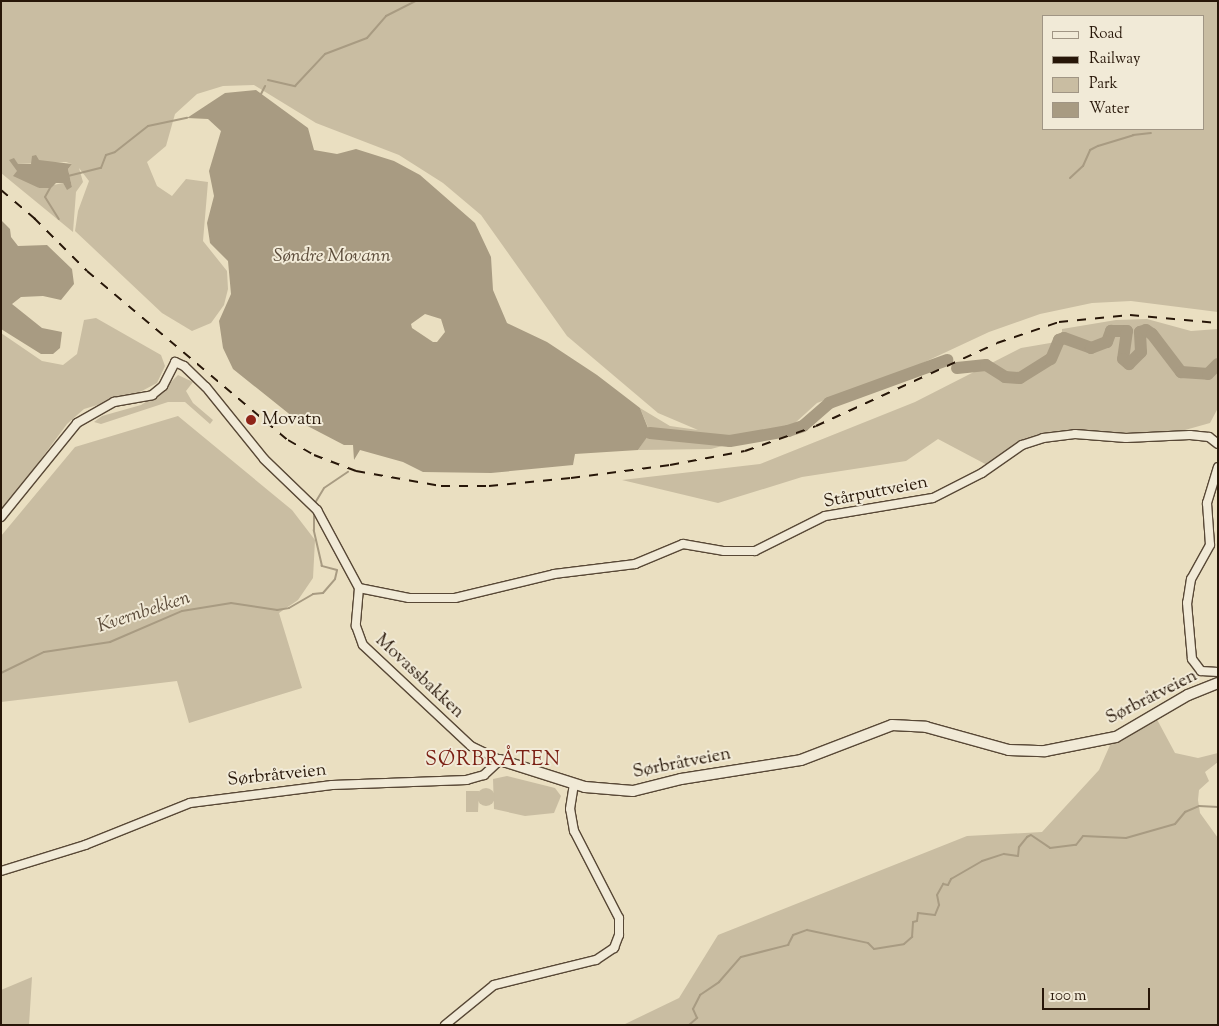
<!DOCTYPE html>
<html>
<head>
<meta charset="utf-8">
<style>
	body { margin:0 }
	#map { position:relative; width:1219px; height:1026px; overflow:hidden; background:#eadfc1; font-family:"Sorts Mill Goudy",serif }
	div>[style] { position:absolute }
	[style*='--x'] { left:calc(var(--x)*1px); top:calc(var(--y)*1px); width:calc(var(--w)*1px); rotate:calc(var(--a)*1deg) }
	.green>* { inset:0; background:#c9bda2 }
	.round { border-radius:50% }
	.water>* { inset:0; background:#a89b82 }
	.stream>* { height:2px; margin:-1px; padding:0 1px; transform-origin:1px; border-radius:1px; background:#a89b82 }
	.river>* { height:12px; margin:-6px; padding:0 6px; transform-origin:6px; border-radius:6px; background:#a89b82 }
	.roads { filter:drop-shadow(1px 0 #584836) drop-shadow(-1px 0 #584836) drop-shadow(0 1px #584836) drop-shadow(0 -1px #584836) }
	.street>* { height:8px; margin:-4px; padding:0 4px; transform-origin:4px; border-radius:4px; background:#f1ead7 }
	.secondary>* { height:10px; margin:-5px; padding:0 5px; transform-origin:5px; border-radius:5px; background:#f1ead7 }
	.rail>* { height:2px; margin-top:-1px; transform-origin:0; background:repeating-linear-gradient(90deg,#271608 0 9px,transparent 0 18px) }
	.dots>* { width:14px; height:14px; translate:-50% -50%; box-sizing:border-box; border:2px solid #f1ead7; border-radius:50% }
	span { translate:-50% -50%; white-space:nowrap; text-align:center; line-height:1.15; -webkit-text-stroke:4px #f1ead7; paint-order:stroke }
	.poi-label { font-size:18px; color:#271608 }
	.left { translate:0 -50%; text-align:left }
	.street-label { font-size:18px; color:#271608 }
	.water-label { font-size:19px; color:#5b4b39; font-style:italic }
	.quarter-label { font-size:20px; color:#7a1f14; letter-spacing:1px }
	.frame { position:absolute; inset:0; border:2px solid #271608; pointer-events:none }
	.legend { position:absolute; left:1042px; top:15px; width:162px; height:115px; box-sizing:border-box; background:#f1ead7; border:1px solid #a09584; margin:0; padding:6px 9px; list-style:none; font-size:15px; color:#271608 }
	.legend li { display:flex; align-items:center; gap:10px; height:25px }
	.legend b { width:25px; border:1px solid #a09584 }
	.scale { position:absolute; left:1042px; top:988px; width:108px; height:22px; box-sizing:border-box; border:2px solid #271608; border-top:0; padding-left:6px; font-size:15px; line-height:18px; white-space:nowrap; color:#271608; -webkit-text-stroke:4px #f1ead7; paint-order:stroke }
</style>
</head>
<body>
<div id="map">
	<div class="green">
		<i style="clip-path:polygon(evenodd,1px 1px,1218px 1px,1218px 312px,1131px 301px,1092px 303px,1040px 314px,989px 332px,914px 367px,817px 403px,795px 423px,759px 436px,748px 435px,756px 437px,711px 449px,638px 450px,650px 432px,640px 408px,670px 426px,698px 430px,658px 413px,567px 336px,481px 215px,443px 183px,399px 155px,316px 123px,254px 85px,223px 86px,197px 94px,175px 114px,166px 146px,147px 162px,157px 186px,172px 196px,186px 179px,208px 182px,203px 241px,227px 271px,228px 289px,224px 305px,211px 323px,192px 331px,162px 313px,75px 231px,78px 211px,89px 181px,79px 168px,83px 182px,76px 192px,73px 232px,1px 173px,1px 1px,1043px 16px,1203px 16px,1203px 129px,1043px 129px,1043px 16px,1px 1px,66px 162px,72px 164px,68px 169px,72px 187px,67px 189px,63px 183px,39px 188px,17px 171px,18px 164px,66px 162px)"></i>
		<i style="clip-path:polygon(96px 318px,161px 355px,165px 366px,157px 383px,138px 393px,84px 409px,67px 424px,1px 513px,1px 333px,42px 361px,63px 365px,77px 354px,84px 320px)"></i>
		<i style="clip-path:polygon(1147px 319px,1191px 331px,1218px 329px,1218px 408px,1210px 423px,1185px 430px,1130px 436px,1075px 432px,1030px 438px,1013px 445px,989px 466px,938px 439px,906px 461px,802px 477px,718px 503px,622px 480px,760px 464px,915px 402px,1021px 348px,1062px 341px,1062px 329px,1116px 320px)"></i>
		<i style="clip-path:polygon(178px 375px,193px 382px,186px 391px,193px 403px,213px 420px,210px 424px,185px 402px,168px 402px,101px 424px,94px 422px,102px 416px,141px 405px,160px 393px)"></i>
		<i style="clip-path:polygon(178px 416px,292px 510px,315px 540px,313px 578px,298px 600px,279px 613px,302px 688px,189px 723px,177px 681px,1px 702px,1px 536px,75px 447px)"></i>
		<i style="clip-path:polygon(1153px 712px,1175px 753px,1198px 758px,1218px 753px,1218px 762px,1205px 772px,1209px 781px,1199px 790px,1198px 800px,1200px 813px,1218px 838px,1218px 1025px,623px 1025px,679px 998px,718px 935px,967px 836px,1042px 832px,1099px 770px,1114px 736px)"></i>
		<i style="clip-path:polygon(507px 776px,555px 788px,561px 796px,554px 813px,525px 816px,494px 809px,493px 779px)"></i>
		<i class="round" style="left:477px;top:788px;width:18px;height:18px"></i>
		<i style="clip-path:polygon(466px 791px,479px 791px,478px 812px,466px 812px)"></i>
		<i style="clip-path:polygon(32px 977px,29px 1025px,1px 1025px,1px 990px)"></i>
	</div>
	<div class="water">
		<i style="clip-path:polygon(evenodd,256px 90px,308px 128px,314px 150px,337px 154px,356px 149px,394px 161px,420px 175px,475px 223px,491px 257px,493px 290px,507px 323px,547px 342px,597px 375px,640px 408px,650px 433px,638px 450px,575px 454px,573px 465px,491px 473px,423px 472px,403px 462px,360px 450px,354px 460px,353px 445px,344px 445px,298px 421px,233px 369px,223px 348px,219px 321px,231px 294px,228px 261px,210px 243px,207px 223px,214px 196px,209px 171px,221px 131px,208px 119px,187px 118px,225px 93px,256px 90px,425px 314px,441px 319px,445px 332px,437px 342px,433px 342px,412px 328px,411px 324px,425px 314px)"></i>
		<i style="clip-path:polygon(36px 155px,39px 160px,72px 164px,68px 169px,72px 187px,67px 190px,63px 183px,56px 183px,51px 188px,39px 188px,13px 176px,17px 171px,9px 160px,14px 158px,18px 164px,31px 164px,32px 156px)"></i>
		<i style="clip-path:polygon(1px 220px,10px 229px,11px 237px,18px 246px,47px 245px,72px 269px,74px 284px,61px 300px,43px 296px,21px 297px,12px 304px,42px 328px,62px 332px,60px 348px,53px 354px,41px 354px,1px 329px)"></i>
	</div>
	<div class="stream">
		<i style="--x:268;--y:80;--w:28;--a:13"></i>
		<i style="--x:295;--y:86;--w:44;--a:-46.8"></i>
		<i style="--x:325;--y:54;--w:45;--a:-20.9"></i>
		<i style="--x:367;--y:38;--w:29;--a:-49"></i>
		<i style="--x:386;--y:16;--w:33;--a:-27"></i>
		<i style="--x:261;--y:94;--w:9;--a:-63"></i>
		<i style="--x:68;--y:176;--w:34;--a:-14"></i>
		<i style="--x:101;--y:168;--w:14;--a:-69"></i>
		<i style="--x:106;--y:155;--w:9;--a:-18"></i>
		<i style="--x:115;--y:152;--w:42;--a:-38.2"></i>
		<i style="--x:148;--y:126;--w:40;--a:-12"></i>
		<i style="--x:1070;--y:178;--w:18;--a:-43"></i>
		<i style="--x:1083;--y:166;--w:17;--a:-66"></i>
		<i style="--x:1090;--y:150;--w:9;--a:-27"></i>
		<i style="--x:1098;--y:146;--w:37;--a:-17"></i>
		<i style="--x:1133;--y:135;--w:18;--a:-6"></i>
		<i style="--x:50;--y:188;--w:10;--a:119"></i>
		<i style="--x:45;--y:197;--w:26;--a:58"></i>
		<i style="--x:315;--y:503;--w:17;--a:-59"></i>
		<i style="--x:324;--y:488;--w:29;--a:-34"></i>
		<i style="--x:1;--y:673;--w:48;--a:-26"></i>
		<i style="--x:44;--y:652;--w:67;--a:-8.6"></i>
		<i style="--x:110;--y:642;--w:78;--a:-23.3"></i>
		<i style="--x:182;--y:611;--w:50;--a:-9.3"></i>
		<i style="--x:231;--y:603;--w:47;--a:8.7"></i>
		<i style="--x:277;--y:610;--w:12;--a:-9"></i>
		<i style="--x:289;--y:608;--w:28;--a:-30"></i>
		<i style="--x:313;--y:594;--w:10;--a:-6"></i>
		<i style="--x:323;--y:593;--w:18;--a:-49"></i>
		<i style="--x:335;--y:579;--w:9;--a:-77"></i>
		<i style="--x:337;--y:570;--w:16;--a:-165"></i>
		<i style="--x:322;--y:566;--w:37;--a:-103"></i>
		<i style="--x:314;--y:530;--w:20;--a:-90"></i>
		<i style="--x:689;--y:1025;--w:11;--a:-41"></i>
		<i style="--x:697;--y:1018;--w:10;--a:-114"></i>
		<i style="--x:693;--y:1009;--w:16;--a:-63"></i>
		<i style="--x:700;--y:995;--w:23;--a:-34"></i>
		<i style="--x:719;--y:982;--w:33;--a:-49"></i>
		<i style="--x:741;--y:957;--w:49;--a:-14.3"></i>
		<i style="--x:788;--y:945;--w:11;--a:-63"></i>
		<i style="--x:793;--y:935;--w:15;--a:-20"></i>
		<i style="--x:807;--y:930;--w:62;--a:12"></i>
		<i style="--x:868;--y:943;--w:8;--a:45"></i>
		<i style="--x:874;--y:949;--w:30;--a:-9"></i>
		<i style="--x:904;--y:944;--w:11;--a:-41"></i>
		<i style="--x:912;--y:937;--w:15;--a:-86"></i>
		<i style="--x:913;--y:922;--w:4;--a:-14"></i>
		<i style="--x:917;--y:921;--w:8;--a:-83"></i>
		<i style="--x:918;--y:913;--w:17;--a:7"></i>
		<i style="--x:935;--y:915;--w:11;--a:-68"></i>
		<i style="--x:939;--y:905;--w:10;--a:-101"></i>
		<i style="--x:937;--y:895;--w:13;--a:-61"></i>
		<i style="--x:943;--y:884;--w:5;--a:11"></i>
		<i style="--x:948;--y:885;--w:7;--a:-63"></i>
		<i style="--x:951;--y:879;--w:36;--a:-30"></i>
		<i style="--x:982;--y:861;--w:23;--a:-18"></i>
		<i style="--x:1004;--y:854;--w:14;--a:8"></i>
		<i style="--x:1018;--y:856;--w:9;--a:-84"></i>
		<i style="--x:1019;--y:847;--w:13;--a:-51"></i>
		<i style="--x:1027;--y:837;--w:4;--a:-27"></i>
		<i style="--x:1031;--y:835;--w:23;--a:34"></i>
		<i style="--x:1050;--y:848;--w:26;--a:-7"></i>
		<i style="--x:1076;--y:845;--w:11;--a:-52"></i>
		<i style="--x:1083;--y:836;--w:43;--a:2.7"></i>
		<i style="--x:1126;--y:838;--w:51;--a:-15.9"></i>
		<i style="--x:1175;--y:824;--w:16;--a:-50"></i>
		<i style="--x:1185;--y:812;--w:15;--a:-23"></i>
		<i style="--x:1199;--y:806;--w:19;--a:3"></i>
	</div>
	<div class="river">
		<i style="--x:1107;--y:342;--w:12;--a:-70"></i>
		<i style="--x:1111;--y:331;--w:16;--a:0"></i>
		<i style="--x:1127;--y:331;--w:28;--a:98"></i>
		<i style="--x:1123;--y:359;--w:8;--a:40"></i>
		<i style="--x:1129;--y:364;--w:17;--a:-45"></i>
		<i style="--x:1141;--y:352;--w:20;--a:-93"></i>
		<i style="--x:1140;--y:332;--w:6;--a:-18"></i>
		<i style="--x:1146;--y:330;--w:7;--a:34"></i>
		<i style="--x:1152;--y:334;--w:48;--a:52.7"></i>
		<i style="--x:1181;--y:372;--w:27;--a:4"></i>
		<i style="--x:1208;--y:374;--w:14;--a:-45"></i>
		<i style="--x:957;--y:368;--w:29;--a:-6"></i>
		<i style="--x:986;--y:365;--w:22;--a:32"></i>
		<i style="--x:1005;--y:377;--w:15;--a:4"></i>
		<i style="--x:1020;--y:378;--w:36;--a:-32"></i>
		<i style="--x:1051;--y:359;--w:21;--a:-67"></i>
		<i style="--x:1059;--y:340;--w:5;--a:-22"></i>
		<i style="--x:1064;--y:338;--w:29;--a:20"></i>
		<i style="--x:1091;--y:348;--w:17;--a:-21"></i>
		<i style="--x:650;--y:433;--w:80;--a:5.7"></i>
		<i style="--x:730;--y:441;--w:59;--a:-9.8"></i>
		<i style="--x:788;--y:431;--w:16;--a:-18"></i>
		<i style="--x:803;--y:426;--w:35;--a:-41"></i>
		<i style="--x:829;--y:403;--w:126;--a:-20"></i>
	</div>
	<div class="roads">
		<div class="street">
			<i style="--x:1218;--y:467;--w:38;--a:107"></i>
			<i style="--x:1207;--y:503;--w:42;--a:85.9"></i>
			<i style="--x:1210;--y:545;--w:39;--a:119"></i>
			<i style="--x:1191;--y:579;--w:24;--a:99"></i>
			<i style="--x:1187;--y:603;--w:56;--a:84.9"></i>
			<i style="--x:1192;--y:659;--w:15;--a:53"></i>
			<i style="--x:1201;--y:671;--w:17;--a:3"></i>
			<i style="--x:1;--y:517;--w:121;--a:-51"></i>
			<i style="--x:77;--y:423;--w:43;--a:-29.6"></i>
			<i style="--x:114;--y:402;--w:39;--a:-10"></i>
			<i style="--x:152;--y:395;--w:14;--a:-39"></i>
			<i style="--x:163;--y:386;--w:27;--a:-63"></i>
			<i style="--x:175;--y:362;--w:10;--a:24"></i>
			<i style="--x:184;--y:366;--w:30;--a:44"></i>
			<i style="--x:206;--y:387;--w:92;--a:51.1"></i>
			<i style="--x:264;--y:459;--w:74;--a:43.9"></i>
			<i style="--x:317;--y:510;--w:89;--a:61.7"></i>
			<i style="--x:359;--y:588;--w:38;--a:95"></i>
			<i style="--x:356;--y:626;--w:20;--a:70"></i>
			<i style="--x:363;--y:645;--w:148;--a:43.1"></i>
			<i style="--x:471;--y:746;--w:32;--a:26"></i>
			<i style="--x:500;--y:760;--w:22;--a:137"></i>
			<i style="--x:484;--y:775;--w:18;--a:164"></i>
			<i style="--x:467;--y:780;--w:135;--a:177.9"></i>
			<i style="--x:332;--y:785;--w:143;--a:172.8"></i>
			<i style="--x:190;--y:803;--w:113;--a:158.2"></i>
			<i style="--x:85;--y:845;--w:88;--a:162.8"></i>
			<i style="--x:359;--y:588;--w:51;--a:11.3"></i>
			<i style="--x:409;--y:598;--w:46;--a:0"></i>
			<i style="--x:455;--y:598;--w:102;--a:-13.6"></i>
			<i style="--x:554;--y:574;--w:82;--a:-7"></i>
			<i style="--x:635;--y:564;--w:52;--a:-22.6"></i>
			<i style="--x:683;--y:544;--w:42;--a:9.7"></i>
			<i style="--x:724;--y:551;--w:31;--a:0"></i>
			<i style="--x:755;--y:551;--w:78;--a:-26.6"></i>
			<i style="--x:825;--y:516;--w:109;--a:-9.5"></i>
			<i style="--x:933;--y:498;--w:55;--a:-27"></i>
			<i style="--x:982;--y:473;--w:49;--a:-35"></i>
			<i style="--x:1022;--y:445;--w:22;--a:-18"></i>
			<i style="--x:1043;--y:438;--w:32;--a:-7"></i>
			<i style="--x:1075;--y:434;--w:51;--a:4.5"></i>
			<i style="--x:1126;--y:438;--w:64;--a:-2.7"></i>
			<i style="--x:1190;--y:435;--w:19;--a:6"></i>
			<i style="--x:1209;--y:437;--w:11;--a:38"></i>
			<i style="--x:445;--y:1025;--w:63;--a:-39.2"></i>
			<i style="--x:494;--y:985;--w:105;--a:-13.8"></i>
			<i style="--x:596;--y:960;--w:22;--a:-34"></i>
			<i style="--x:614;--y:948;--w:14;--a:-69"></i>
			<i style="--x:619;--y:935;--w:17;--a:-90"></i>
			<i style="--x:619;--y:918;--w:98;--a:-117.3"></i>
			<i style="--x:574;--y:831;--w:22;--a:-100"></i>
			<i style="--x:570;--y:809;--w:25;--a:-81"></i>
		</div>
		<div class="secondary">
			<i style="--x:500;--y:760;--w:89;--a:17.6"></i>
			<i style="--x:585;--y:787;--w:48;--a:4.8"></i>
			<i style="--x:633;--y:791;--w:49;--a:-14"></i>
			<i style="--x:681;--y:779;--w:121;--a:-9"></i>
			<i style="--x:801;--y:760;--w:97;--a:-21"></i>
			<i style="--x:892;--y:725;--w:34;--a:3"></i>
			<i style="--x:926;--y:727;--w:86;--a:15.5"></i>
			<i style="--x:1009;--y:750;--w:36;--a:2"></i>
			<i style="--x:1045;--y:751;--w:72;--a:-11.2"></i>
			<i style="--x:1116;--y:737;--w:83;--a:-30.3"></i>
			<i style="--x:1188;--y:695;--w:32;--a:-22"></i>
		</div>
	</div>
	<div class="rail">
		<i style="--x:1;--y:190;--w:51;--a:40.2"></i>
		<i style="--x:34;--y:218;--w:75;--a:45"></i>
		<i style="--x:87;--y:271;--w:263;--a:40.1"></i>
		<i style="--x:288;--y:440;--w:30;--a:30"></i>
		<i style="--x:314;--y:455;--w:45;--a:20.9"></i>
		<i style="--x:356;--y:471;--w:86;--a:10"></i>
		<i style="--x:441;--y:486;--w:48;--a:0"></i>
		<i style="--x:489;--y:486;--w:82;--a:-5.6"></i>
		<i style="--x:571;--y:478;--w:100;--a:-7.5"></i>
		<i style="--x:670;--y:465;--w:76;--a:-10.6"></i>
		<i style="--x:745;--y:451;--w:75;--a:-19.4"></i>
		<i style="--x:816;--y:426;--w:199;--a:-24.6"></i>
		<i style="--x:997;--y:343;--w:65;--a:-18.7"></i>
		<i style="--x:1059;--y:322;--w:71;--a:-5.6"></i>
		<i style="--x:1130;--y:315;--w:88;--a:5.2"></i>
	</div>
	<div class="dots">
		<i style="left:251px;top:420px;background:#8f2418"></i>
	</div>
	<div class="poi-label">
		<span class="left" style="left:262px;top:420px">Movatn</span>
	</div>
	<div class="street-label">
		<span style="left:876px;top:493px;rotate:-11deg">Stårputtveien</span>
		<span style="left:419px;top:677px;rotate:43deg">Movassbakken</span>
		<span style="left:1152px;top:698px;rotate:-27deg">Sørbråtveien</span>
		<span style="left:682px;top:764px;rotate:-11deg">Sørbråtveien</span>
		<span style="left:277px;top:776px;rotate:-6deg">Sørbråtveien</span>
	</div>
	<div class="water-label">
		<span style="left:332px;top:257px">Søndre Movann</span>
		<span style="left:144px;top:613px;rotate:-18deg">Kvernbekken</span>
	</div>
	<div class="quarter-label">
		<span style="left:493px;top:760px">SØRBRÅTEN</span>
	</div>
	<div class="frame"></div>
	<ul class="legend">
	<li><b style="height:6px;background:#f1ead7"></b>Road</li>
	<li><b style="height:6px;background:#271608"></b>Railway</li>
	<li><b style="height:14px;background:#c9bda2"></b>Park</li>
	<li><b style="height:14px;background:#a89b82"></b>Water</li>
	</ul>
	<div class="scale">100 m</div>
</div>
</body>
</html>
